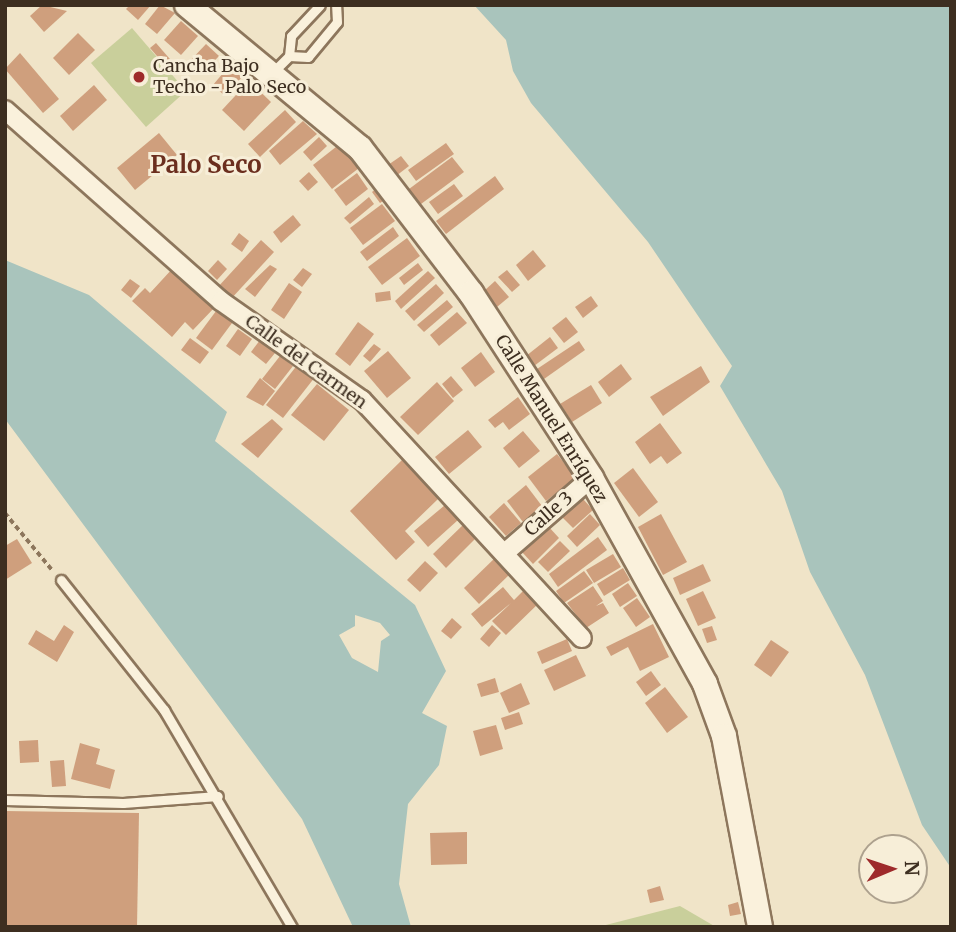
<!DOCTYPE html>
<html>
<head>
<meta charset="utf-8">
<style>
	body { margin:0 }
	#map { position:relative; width:956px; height:932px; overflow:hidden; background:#f0e4c8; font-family:Merriweather,serif }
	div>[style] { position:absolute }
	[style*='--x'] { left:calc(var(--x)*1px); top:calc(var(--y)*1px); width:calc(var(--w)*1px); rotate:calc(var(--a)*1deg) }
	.green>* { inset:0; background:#c9cf9b }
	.water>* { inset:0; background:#a9c4bc }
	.building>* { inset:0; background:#cf9f7d }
	.path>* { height:3.5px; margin-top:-1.75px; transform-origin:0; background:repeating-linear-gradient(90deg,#8d765c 0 5px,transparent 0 8.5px) }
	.roads { filter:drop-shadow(2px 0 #8d765c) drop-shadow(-2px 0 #8d765c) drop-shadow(0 2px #8d765c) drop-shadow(0 -2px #8d765c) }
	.lane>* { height:9px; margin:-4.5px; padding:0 4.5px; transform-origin:4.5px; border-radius:4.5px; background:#faf1dc }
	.street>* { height:18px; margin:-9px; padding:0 9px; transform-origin:9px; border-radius:9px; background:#faf1dc }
	.secondary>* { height:24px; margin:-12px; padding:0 12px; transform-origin:12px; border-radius:12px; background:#faf1dc }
	.dots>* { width:19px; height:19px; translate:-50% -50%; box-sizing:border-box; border:4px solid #f7eed8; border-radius:50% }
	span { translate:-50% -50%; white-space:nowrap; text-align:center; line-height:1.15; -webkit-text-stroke:6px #f7eed8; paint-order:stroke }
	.poi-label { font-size:18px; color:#3d2e20 }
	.left { translate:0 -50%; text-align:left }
	.street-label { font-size:18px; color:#3d2e20 }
	.district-label { font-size:24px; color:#6b2e1e; font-weight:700 }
	.frame { position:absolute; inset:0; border:7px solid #3d2e20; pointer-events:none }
	.north { position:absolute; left:858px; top:834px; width:70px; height:70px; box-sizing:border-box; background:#f7eed8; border:2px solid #ada18e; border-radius:50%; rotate:88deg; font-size:19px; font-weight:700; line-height:28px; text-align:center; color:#3d2e20 }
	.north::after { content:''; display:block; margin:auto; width:24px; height:32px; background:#9e2a2b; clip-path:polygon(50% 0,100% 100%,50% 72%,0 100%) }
</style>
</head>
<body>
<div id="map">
	<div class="green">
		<i style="clip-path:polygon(132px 28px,186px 91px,146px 127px,91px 63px)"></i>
		<i style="clip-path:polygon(680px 906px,716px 927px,598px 927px)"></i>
	</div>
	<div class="water">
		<i style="clip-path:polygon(474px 5px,951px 5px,951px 868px,922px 825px,865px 675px,810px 572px,782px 491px,720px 386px,732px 366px,648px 242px,531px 103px,513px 71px,506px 40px)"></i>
		<i style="clip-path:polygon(evenodd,5px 260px,89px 295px,227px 412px,215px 441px,415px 605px,446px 671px,422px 713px,447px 726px,439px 765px,408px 804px,399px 884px,411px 927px,353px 927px,302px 819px,5px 419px,5px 260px,355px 615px,380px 623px,390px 635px,381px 641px,378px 672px,352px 658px,339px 635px,355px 626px,355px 615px)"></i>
	</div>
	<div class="building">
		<i style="clip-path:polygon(42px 5px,67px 11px,44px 32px,30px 16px)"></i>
		<i style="clip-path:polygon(130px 5px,151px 5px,138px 20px,126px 9px)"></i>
		<i style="clip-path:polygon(160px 5px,175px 13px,157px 34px,145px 24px)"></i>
		<i style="clip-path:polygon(181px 21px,198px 36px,181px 55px,164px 40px)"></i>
		<i style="clip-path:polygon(78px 33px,95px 50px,69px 75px,53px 58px)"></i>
		<i style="clip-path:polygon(156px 43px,176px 66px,170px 71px,150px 48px)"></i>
		<i style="clip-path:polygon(206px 44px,219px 56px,202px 74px,189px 62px)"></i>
		<i style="clip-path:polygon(20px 53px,59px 99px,43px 113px,5px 69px)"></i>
		<i style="clip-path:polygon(229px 66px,242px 77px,225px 96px,213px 85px)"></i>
		<i style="clip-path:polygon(249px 81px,271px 102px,244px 131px,222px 110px)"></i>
		<i style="clip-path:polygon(94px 85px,107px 100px,73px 131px,60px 116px)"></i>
		<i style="clip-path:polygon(285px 110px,296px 122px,260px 157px,248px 144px)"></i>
		<i style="clip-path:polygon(303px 121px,317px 134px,280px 165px,269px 151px)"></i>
		<i style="clip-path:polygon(159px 133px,177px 155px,135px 190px,117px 168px)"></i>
		<i style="clip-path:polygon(319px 137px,327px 146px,311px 161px,303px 152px)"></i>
		<i style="clip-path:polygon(341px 143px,359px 168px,332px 189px,313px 165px)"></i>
		<i style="clip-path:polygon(446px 143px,454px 154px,416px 181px,408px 170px)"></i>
		<i style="clip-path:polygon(401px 156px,409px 166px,396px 176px,388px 165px)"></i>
		<i style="clip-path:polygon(452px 157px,464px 172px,417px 207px,405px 192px)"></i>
		<i style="clip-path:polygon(309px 172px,318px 182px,308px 191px,299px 181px)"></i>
		<i style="clip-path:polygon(357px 173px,368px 189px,346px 206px,334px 190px)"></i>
		<i style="clip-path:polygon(495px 176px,504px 189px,446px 234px,436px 221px)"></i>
		<i style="clip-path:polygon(454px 184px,463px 196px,438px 214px,429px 202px)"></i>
		<i style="clip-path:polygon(377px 188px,386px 199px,380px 203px,372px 192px)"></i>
		<i style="clip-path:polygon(369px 197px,374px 204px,350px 224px,344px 218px)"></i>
		<i style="clip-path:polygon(382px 204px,395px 221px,363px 245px,350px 228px)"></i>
		<i style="clip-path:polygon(293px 215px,301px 225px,281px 243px,273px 232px)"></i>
		<i style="clip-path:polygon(393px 227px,399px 236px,367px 261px,360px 252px)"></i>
		<i style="clip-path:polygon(239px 233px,249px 241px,242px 252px,231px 244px)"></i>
		<i style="clip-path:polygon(407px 238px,420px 256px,382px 285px,368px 267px)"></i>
		<i style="clip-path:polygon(261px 240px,274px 252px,230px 300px,217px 288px)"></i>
		<i style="clip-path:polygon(533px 250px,546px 266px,528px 281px,516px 265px)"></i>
		<i style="clip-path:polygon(218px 260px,227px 269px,217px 280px,208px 271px)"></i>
		<i style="clip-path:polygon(418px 263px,423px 270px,404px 285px,399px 278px)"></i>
		<i style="clip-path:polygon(270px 265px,277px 269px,255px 297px,245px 289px)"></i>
		<i style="clip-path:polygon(173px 268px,215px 307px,193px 330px,185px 322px,172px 337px,132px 301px,145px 288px,150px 293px)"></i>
		<i style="clip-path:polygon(303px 268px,312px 274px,302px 287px,293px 280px)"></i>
		<i style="clip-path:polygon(507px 270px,520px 285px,512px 292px,498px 277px)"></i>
		<i style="clip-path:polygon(428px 271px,435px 278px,401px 309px,395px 301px)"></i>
		<i style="clip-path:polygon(130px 279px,140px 286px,131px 298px,121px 290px)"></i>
		<i style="clip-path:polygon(495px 281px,509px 297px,497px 307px,484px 291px)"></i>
		<i style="clip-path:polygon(289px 283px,302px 292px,284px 319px,271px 310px)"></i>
		<i style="clip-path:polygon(436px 284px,444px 293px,414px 321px,405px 311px)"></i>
		<i style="clip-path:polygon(390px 291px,391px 300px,376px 302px,375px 293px)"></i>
		<i style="clip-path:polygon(591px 296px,598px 306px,583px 318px,575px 307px)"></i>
		<i style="clip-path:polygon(447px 300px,453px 307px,424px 332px,417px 325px)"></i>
		<i style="clip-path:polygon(219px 307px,235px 319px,212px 350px,196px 338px)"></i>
		<i style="clip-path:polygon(457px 312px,467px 323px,439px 346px,430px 335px)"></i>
		<i style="clip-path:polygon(566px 317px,578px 332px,564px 343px,552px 328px)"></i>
		<i style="clip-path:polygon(358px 322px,374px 334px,350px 366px,335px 354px)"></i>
		<i style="clip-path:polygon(238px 329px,252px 339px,240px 356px,226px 346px)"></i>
		<i style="clip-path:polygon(550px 337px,558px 348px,534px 366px,526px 356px)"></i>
		<i style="clip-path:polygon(190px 338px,209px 352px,200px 364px,181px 350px)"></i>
		<i style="clip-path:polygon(260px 340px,275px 353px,266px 364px,251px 352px)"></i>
		<i style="clip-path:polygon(579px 341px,585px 350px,544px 379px,537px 369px)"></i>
		<i style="clip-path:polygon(374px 344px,381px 349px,370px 362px,363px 356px)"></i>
		<i style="clip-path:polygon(388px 351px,411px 378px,387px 398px,364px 371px)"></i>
		<i style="clip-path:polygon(481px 352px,495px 372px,475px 387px,461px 368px)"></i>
		<i style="clip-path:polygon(280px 356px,293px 366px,275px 389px,262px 379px)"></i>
		<i style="clip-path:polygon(298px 364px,315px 377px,283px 418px,266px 405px)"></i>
		<i style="clip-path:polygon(621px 364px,632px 379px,609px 397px,598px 382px)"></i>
		<i style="clip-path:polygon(701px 366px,710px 382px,663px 416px,650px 397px)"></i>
		<i style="clip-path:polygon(451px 376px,463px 390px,453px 398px,442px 384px)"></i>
		<i style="clip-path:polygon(260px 378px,275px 391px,263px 406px,246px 397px)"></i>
		<i style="clip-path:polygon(437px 382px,454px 401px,418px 435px,400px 417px)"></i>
		<i style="clip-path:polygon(317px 384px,349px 410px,324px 441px,291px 415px)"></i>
		<i style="clip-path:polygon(591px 385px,602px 403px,572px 422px,560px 404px)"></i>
		<i style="clip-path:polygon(518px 397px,530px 414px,509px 430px,503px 422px,495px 428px,488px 420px)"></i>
		<i style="clip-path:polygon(272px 419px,283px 429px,258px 458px,241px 444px)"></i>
		<i style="clip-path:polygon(660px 423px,682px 453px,667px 464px,661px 456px,650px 464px,635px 442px)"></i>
		<i style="clip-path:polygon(468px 430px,482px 447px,449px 474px,435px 457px)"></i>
		<i style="clip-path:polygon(523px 431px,540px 451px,519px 468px,503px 448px)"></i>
		<i style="clip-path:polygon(557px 454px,576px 478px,546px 501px,528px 477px)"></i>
		<i style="clip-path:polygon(402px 460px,438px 499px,405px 531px,415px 542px,396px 560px,350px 511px)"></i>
		<i style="clip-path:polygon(633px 468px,658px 502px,639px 517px,614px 483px)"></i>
		<i style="clip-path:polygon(526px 485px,542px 506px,523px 522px,507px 501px)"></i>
		<i style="clip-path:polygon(583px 499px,593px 510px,573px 528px,562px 517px)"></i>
		<i style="clip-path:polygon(504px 503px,521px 523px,506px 536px,489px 517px)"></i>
		<i style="clip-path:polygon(445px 505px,458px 520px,428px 547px,414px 531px)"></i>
		<i style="clip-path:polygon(590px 514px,600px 525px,577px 547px,567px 536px)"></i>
		<i style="clip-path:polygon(661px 514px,687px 562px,663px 575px,638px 527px)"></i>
		<i style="clip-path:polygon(464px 524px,477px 537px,446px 568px,433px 554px)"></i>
		<i style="clip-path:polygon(548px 526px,559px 538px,533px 564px,522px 552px)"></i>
		<i style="clip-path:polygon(598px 537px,607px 550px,558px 587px,549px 574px)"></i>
		<i style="clip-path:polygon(17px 539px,32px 563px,5px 580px,5px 546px)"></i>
		<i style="clip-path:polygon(560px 541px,570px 551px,548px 572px,538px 562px)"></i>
		<i style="clip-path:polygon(613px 554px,621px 567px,594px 583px,586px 570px)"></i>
		<i style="clip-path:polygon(498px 555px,513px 571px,479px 604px,464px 588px)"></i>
		<i style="clip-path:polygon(425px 561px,438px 573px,420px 592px,407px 580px)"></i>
		<i style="clip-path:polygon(703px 564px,711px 581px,680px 595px,673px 578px)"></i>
		<i style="clip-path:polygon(623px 568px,630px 580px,604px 596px,597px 584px)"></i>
		<i style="clip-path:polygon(584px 571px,593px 583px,564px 603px,556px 591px)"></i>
		<i style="clip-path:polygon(628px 583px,637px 596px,620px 607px,612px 594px)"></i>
		<i style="clip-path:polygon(593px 586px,603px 601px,596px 606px,603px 603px,609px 613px,586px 628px,567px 603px)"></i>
		<i style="clip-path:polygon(503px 587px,514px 600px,526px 588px,540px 602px,506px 635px,492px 621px,511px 603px,482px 627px,471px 614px)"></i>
		<i style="clip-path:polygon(703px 591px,716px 618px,698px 626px,686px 599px)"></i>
		<i style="clip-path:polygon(637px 598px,650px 617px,636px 627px,623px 608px)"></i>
		<i style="clip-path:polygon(452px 618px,462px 627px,451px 639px,441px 631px)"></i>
		<i style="clip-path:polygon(653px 624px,669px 657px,640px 671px,628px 647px,611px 656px,606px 647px)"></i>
		<i style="clip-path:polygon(64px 625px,74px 632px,57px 662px,28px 644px,36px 630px,54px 641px)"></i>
		<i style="clip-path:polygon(492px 625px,501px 633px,489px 647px,480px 639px)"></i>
		<i style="clip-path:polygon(712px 626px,717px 640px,707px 643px,702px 629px)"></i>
		<i style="clip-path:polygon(567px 639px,572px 651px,542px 664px,537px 652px)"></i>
		<i style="clip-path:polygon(771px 640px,789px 652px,771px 677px,754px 665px)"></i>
		<i style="clip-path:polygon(576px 655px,586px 676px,554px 691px,544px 670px)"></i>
		<i style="clip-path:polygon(651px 671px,661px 685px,646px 696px,636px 682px)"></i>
		<i style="clip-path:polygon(495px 678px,499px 692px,481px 697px,477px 684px)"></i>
		<i style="clip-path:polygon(521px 683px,530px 704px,509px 713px,500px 693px)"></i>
		<i style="clip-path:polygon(665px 687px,688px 717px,667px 733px,645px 703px)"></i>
		<i style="clip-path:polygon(519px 712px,523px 724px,505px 730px,501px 718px)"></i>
		<i style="clip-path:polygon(496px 725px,503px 749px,480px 756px,473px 731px)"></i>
		<i style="clip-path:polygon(38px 740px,39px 762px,20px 763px,19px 741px)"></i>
		<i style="clip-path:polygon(80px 743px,100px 749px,96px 764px,115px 770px,110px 789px,71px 779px)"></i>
		<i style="clip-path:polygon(64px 760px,66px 786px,52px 787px,50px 761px)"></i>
		<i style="clip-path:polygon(5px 811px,139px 813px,137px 927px,5px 927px)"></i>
		<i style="clip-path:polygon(467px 832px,467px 864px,431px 865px,430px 833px)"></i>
		<i style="clip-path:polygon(660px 886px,664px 900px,650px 903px,647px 890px)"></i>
		<i style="clip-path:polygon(738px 902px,741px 914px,730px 916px,728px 905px)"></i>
	</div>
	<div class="path">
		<i style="--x:5;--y:513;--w:75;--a:50.4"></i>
	</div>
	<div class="roads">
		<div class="lane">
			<i style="--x:289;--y:56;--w:19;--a:3"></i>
			<i style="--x:308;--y:57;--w:45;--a:-50.4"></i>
			<i style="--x:337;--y:22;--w:17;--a:-93"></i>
			<i style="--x:273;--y:72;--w:23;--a:-45"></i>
			<i style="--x:289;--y:56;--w:20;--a:-84"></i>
			<i style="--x:291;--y:36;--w:42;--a:-46.9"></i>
			<i style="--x:61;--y:580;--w:166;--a:51.6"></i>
			<i style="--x:164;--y:710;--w:252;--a:59.5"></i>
			<i style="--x:5;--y:800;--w:118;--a:1.5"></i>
			<i style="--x:123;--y:803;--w:95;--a:-4.2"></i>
		</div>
		<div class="street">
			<i style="--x:5;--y:110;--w:288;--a:41.5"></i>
			<i style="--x:221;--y:301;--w:172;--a:35.1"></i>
			<i style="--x:362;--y:400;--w:324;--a:47.3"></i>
			<i style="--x:507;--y:551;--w:111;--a:-41"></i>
		</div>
		<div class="secondary">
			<i style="--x:187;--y:5;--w:224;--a:39.6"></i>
			<i style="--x:360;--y:148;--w:183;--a:52.6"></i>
			<i style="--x:471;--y:293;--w:221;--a:57"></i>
			<i style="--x:591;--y:478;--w:235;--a:61"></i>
			<i style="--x:705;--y:684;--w:55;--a:69.9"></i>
			<i style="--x:724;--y:736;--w:194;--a:79.3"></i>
		</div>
	</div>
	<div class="dots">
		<i style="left:139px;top:77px;background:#9e2a2b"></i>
	</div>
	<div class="poi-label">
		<span class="left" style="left:153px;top:77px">Cancha Bajo<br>Techo - Palo Seco</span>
	</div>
	<div class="street-label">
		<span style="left:306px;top:362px;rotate:36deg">Calle del Carmen</span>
		<span style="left:551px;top:419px;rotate:58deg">Calle Manuel Enríquez</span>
		<span style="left:549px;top:514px;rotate:-41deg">Calle 3</span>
	</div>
	<div class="district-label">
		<span style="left:206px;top:165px">Palo Seco</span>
	</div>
	<div class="frame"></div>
	<div class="north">N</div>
</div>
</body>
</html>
